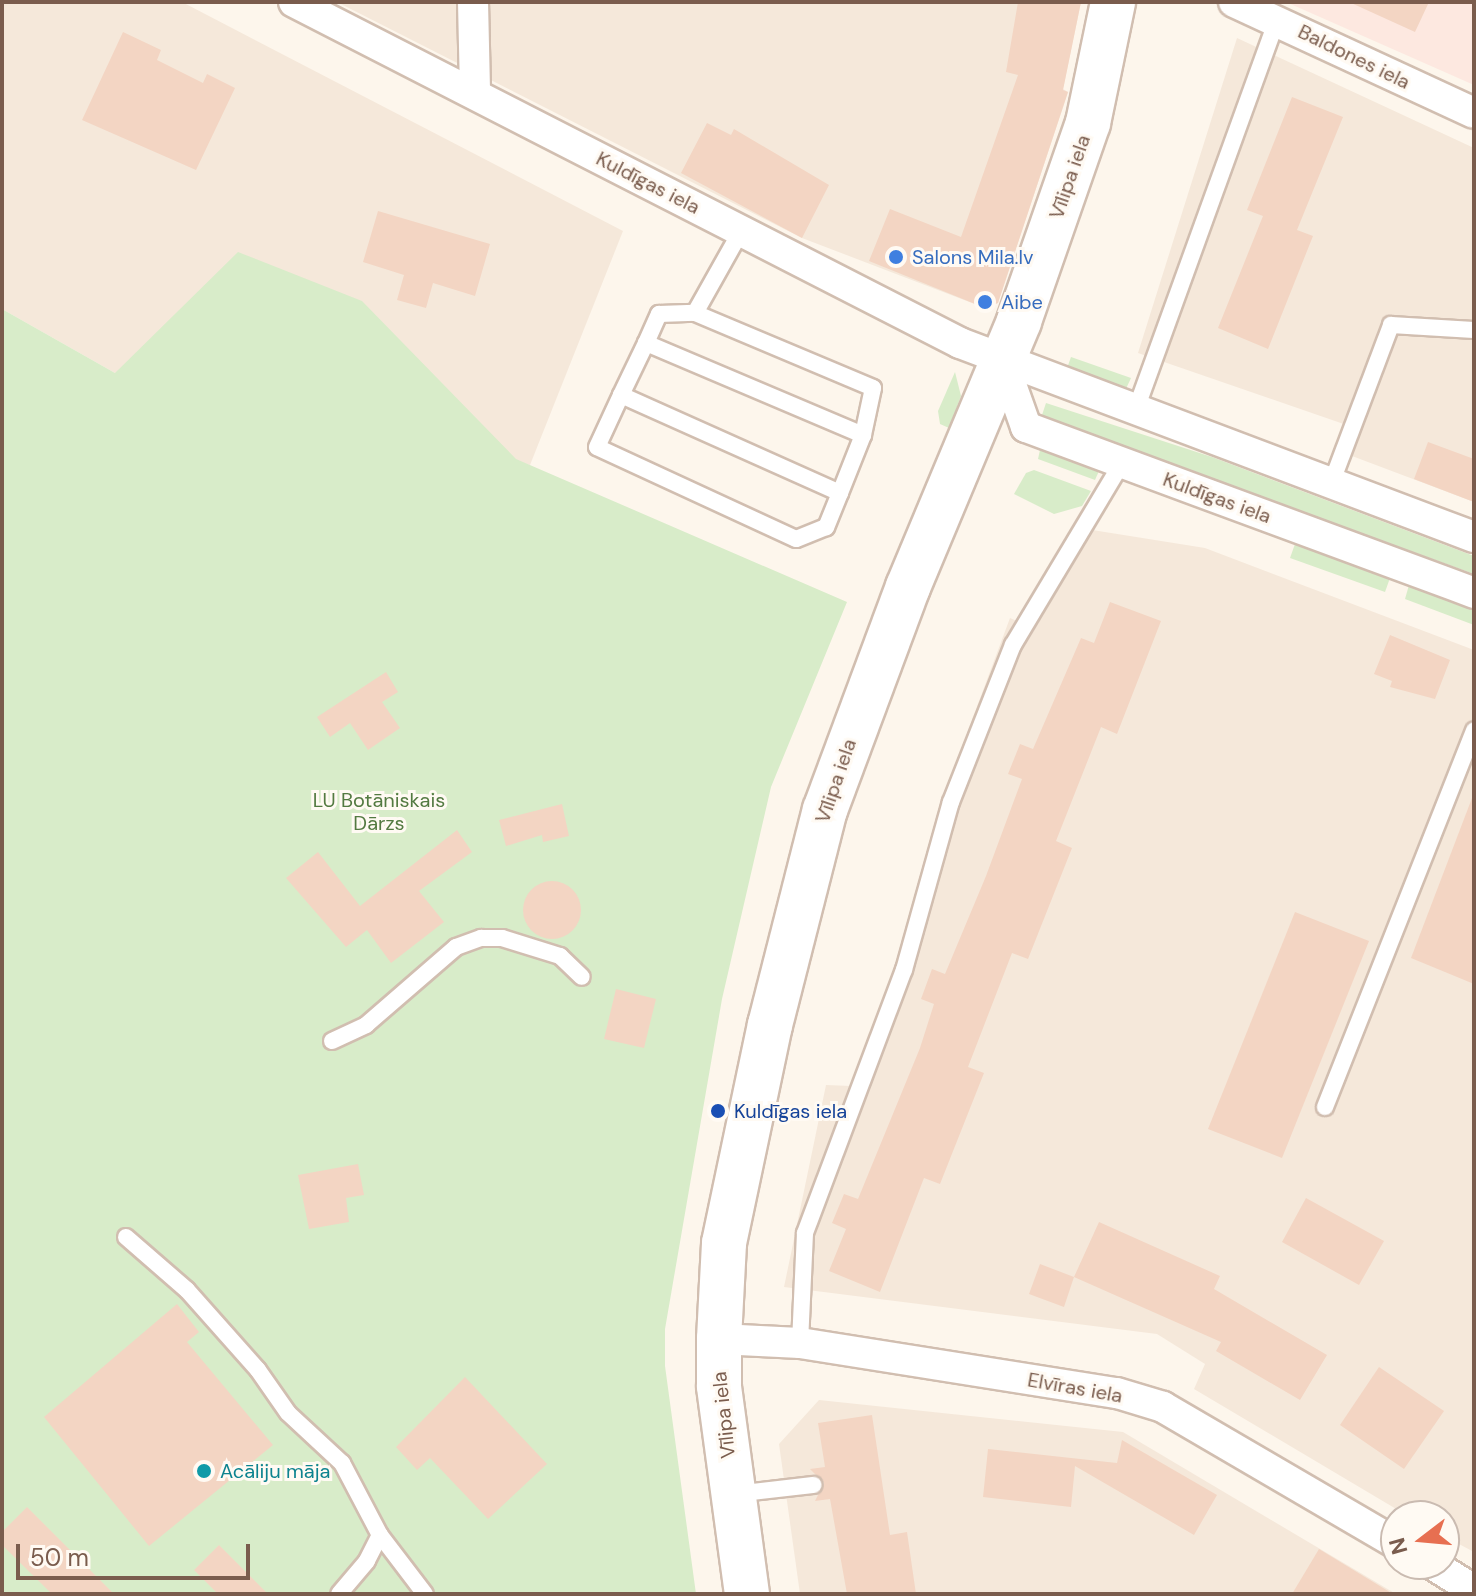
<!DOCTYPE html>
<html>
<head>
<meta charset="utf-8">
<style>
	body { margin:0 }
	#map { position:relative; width:1476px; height:1596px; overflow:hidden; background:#fdf6ec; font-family:"DM Sans",sans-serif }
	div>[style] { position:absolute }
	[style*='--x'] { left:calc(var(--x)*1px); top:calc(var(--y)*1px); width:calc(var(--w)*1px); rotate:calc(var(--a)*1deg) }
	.residential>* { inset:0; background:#f5e8da }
	.commercial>* { inset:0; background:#fde8e0 }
	.green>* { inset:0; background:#d8ecc9 }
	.building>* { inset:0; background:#f3d5c3 }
	.round { border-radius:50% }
	.roads { filter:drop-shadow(2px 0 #d1beb0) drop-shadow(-2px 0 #d1beb0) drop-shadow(0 2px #d1beb0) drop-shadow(0 -2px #d1beb0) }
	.lane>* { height:16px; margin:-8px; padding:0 8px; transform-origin:8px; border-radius:8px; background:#fff }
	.street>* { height:30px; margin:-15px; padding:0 15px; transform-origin:15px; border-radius:15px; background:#fff }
	.secondary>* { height:44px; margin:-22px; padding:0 22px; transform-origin:22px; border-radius:22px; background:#fff }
	.dots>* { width:22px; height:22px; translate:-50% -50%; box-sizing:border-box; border:4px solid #fffaf3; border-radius:50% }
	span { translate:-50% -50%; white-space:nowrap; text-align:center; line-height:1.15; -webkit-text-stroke:6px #fffaf3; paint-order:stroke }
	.street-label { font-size:20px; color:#7a5c4d }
	.shop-label { font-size:20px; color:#366cbe }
	.left { translate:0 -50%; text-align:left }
	.park-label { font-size:20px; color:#537a41 }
	.transit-label { font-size:20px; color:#164399 }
	.culture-label { font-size:20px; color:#0d838f }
	.frame { position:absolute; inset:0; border:4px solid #7a5c4d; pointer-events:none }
	.north { position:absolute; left:1380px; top:1500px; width:80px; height:80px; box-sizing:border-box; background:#fffaf3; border:2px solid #cabbb1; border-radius:50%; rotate:254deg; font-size:22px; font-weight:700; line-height:32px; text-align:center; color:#7a5c4d }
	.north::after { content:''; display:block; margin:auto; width:28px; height:36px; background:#e76f51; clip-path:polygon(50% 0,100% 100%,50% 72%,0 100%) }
	.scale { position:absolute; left:16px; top:1544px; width:234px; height:36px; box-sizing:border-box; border:4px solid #7a5c4d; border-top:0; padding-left:10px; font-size:24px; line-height:28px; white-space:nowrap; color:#7a5c4d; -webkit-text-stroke:6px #fffaf3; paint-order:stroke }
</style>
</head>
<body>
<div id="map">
	<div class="residential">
		<i style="clip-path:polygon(2px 2px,182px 2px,623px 231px,530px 465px,115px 373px,2px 309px)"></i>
		<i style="clip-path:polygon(337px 2px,1081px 2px,1063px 89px,1068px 92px,998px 303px,985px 308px,802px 238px)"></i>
		<i style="clip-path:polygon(1237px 38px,1474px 148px,1474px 502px,1352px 456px,1361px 430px,1138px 353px)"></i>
		<i style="clip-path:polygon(1086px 529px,1205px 548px,1474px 650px,1474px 1552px,1444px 1536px,1444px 1516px,1408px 1516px,1194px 1389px,1205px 1364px,1157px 1334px,784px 1287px,826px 1085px,851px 1086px,965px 794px,947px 787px,1010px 618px,1031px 627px)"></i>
		<i style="clip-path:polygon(819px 1400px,1123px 1432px,1396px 1594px,800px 1594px,779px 1444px)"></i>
	</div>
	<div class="commercial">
		<i style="clip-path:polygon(1286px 2px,1474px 2px,1474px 85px)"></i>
	</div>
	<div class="green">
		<i style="clip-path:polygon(238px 252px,362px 301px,516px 459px,847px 602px,771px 787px,722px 999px,665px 1329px,665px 1366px,696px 1594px,2px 1594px,2px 309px,115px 373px)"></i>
		<i style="clip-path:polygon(1071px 357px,1131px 378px,1124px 393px,1066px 371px)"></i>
		<i style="clip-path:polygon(955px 372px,961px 396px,949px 428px,940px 424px,938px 411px)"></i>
		<i style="clip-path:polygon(1046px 403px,1212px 457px,1474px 556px,1474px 574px,1041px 418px)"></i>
		<i style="clip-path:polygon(1040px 450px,1099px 471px,1095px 480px,1038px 459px)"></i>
		<i style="clip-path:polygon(1034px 470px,1091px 491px,1082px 506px,1054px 514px,1014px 494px,1026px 473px)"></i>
		<i style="clip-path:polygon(1295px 544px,1390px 578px,1385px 592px,1290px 558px)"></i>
		<i style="clip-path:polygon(1409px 585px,1474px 607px,1474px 625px,1405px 599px)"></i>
	</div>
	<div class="building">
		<i style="clip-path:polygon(1018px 2px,1081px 2px,1063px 90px,1068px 92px,998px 303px,985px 308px,869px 261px,890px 209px,961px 237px,1018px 75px,1006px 72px)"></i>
		<i style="clip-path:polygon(1349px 2px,1429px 2px,1415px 32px)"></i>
		<i style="clip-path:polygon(123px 32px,161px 50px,157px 60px,203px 83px,207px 74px,235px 88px,196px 170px,82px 120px)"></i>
		<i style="clip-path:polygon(1292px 97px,1343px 117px,1297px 230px,1313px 236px,1268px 349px,1218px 328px,1263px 216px,1247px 210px)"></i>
		<i style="clip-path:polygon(707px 123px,731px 135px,734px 129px,829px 185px,802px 238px,681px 173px)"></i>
		<i style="clip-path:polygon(378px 211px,490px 244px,475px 296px,433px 283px,426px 308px,397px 300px,404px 275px,363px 262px)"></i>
		<i style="clip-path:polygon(1428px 442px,1474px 459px,1474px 502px,1414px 479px)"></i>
		<i style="clip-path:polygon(1110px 602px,1161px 621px,1117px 734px,1101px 727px,1056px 841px,1072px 848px,1028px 959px,1012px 953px,968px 1067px,984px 1073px,940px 1184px,924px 1178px,880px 1292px,829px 1271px,846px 1229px,832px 1223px,844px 1194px,858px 1199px,920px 1048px,934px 1004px,921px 999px,932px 969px,945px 974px,986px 876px,1022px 779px,1008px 774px,1020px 744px,1033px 749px,1081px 638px,1094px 643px)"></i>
		<i style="clip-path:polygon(1390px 635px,1450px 660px,1435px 699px,1390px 687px,1392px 681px,1374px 674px)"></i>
		<i style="clip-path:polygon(386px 672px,398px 692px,382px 702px,400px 728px,368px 750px,350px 723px,330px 737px,317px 717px)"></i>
		<i style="clip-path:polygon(1472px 798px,1474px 798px,1474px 984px,1411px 958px)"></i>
		<i style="clip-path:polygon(562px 804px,569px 836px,543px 842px,542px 835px,506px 846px,499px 820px)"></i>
		<i style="clip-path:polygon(457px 830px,472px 852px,419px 891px,444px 922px,391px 963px,367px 930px,346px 947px,286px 878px,318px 852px,360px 906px)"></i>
		<i class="round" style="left:523px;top:881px;width:58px;height:58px"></i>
		<i style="clip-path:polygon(1295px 912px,1369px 941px,1282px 1158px,1208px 1129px)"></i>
		<i style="clip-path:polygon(616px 989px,656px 999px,644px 1048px,604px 1039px)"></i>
		<i style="clip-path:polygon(358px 1164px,364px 1195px,346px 1198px,349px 1222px,309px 1229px,298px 1175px)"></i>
		<i style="clip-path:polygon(1306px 1198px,1384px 1241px,1359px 1285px,1282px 1242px)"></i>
		<i style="clip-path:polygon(1099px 1222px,1220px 1276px,1214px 1289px,1327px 1355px,1300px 1400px,1216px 1351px,1221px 1342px,1074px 1277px)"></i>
		<i style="clip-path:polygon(1040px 1264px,1074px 1277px,1064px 1307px,1029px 1294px)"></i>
		<i style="clip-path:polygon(177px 1304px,199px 1332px,187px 1342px,273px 1445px,149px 1546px,44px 1417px)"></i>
		<i style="clip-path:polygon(1379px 1367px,1444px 1411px,1404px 1469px,1340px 1425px)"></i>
		<i style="clip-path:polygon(465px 1377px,547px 1464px,488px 1519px,430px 1458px,417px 1470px,396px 1447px)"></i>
		<i style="clip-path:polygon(872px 1415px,890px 1535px,907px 1532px,916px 1594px,847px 1594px,830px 1499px,815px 1501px,824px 1483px,810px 1469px,825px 1467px,818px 1423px)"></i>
		<i style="clip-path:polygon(1122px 1440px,1217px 1495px,1194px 1535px,1075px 1466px,1071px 1507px,983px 1497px,988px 1449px,1117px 1463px)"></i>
		<i style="clip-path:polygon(27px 1507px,114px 1594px,52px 1594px,2px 1545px,2px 1532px)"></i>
		<i style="clip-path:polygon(219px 1545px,268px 1594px,218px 1594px,194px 1570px)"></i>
		<i style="clip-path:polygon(1319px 1549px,1393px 1594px,1292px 1594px)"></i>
	</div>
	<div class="roads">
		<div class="lane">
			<i style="--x:695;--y:313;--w:193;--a:22.8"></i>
			<i style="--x:873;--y:388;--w:48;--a:102"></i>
			<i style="--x:646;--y:343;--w:236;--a:23"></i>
			<i style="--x:863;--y:435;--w:62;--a:111.6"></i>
			<i style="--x:621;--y:395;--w:240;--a:24.1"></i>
			<i style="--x:840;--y:493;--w:37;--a:112"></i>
			<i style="--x:826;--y:527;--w:32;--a:158"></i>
			<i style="--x:796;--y:539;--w:219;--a:-155.2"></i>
			<i style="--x:597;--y:447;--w:57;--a:-65.2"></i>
			<i style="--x:621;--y:395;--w:58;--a:-64.3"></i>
			<i style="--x:646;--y:343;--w:32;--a:-66"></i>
			<i style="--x:659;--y:314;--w:36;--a:-2"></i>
			<i style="--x:695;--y:313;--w:94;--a:-60.7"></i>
			<i style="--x:1135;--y:412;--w:417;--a:-70.1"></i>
			<i style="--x:1331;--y:484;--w:170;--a:-69.3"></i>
			<i style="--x:1391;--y:325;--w:83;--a:3.4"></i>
			<i style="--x:332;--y:1041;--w:38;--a:-25"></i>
			<i style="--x:366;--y:1025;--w:119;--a:-40.9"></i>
			<i style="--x:456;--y:947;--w:27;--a:-20"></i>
			<i style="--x:481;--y:938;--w:21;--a:0"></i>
			<i style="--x:502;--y:938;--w:61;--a:17.2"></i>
			<i style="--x:560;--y:956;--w:30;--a:44"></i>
			<i style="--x:1325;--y:1107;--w:405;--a:-68.4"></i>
			<i style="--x:126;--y:1237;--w:81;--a:41"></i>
			<i style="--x:187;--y:1290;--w:107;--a:48.4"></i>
			<i style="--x:258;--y:1370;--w:52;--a:55.1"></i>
			<i style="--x:288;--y:1413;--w:74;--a:42.8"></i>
			<i style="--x:342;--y:1463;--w:81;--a:62.2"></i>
			<i style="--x:380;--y:1535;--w:29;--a:117"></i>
			<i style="--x:367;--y:1561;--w:43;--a:130.3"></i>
			<i style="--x:800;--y:1343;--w:110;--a:-87.4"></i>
			<i style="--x:805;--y:1233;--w:281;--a:-69.4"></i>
			<i style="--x:904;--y:970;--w:174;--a:-74.4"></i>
			<i style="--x:951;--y:802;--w:169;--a:-68.5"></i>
			<i style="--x:1013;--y:645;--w:212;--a:-59.1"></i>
			<i style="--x:735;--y:1494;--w:79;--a:-6.6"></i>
			<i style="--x:380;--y:1535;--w:74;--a:52.7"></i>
		</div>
		<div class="street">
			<i style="--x:294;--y:2;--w:748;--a:27.11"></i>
			<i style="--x:960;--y:343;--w:549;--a:20.68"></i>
			<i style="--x:473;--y:2;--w:91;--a:88.7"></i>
			<i style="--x:1234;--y:2;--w:264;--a:24.8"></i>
			<i style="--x:1003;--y:362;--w:69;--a:70.5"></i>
			<i style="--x:1026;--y:427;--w:478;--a:20.3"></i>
			<i style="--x:719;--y:1339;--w:81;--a:2.8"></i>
			<i style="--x:800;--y:1343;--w:321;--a:9"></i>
			<i style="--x:1117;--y:1393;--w:48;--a:16.9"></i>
			<i style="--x:1163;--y:1407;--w:270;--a:30.3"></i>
			<i style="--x:1432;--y:1564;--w:49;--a:31.8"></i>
		</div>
		<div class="secondary">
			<i style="--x:747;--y:1594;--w:210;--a:-97.7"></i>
			<i style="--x:719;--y:1386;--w:47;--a:-90"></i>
			<i style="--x:719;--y:1339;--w:96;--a:-87"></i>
			<i style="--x:724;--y:1243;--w:223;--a:-78.1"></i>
			<i style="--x:770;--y:1025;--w:222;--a:-75.7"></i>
			<i style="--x:825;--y:810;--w:238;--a:-69.6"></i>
			<i style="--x:908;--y:587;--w:288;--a:-67.3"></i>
			<i style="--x:1019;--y:321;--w:210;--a:-70.8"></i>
			<i style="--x:1088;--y:123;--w:124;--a:-78.3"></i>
		</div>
	</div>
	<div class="dots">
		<i style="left:896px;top:257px;background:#3f7fe0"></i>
		<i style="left:985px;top:302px;background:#3f7fe0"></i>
		<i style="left:718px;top:1111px;background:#1a4fb4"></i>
		<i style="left:204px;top:1471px;background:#0f9aa8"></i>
	</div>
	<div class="street-label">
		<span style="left:1354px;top:57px;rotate:26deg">Baldones iela</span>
		<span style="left:1070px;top:177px;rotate:-71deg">Vīlipa iela</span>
		<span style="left:648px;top:183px;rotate:27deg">Kuldīgas iela</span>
		<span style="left:1217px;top:498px;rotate:20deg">Kuldīgas iela</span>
		<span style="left:836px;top:781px;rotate:-71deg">Vīlipa iela</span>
		<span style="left:1075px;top:1388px;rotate:10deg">Elvīras iela</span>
		<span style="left:724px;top:1415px;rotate:-96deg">Vīlipa iela</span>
	</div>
	<div class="shop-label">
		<span class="left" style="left:912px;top:257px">Salons Mila.lv</span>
		<span class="left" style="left:1001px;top:302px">Aibe</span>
	</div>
	<div class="park-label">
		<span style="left:379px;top:812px">LU Botāniskais<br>Dārzs</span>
	</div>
	<div class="transit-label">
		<span class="left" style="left:734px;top:1111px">Kuldīgas iela</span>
	</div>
	<div class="culture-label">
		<span class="left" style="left:220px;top:1471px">Acāliju māja</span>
	</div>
	<div class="frame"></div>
	<div class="north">N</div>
	<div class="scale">50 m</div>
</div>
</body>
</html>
